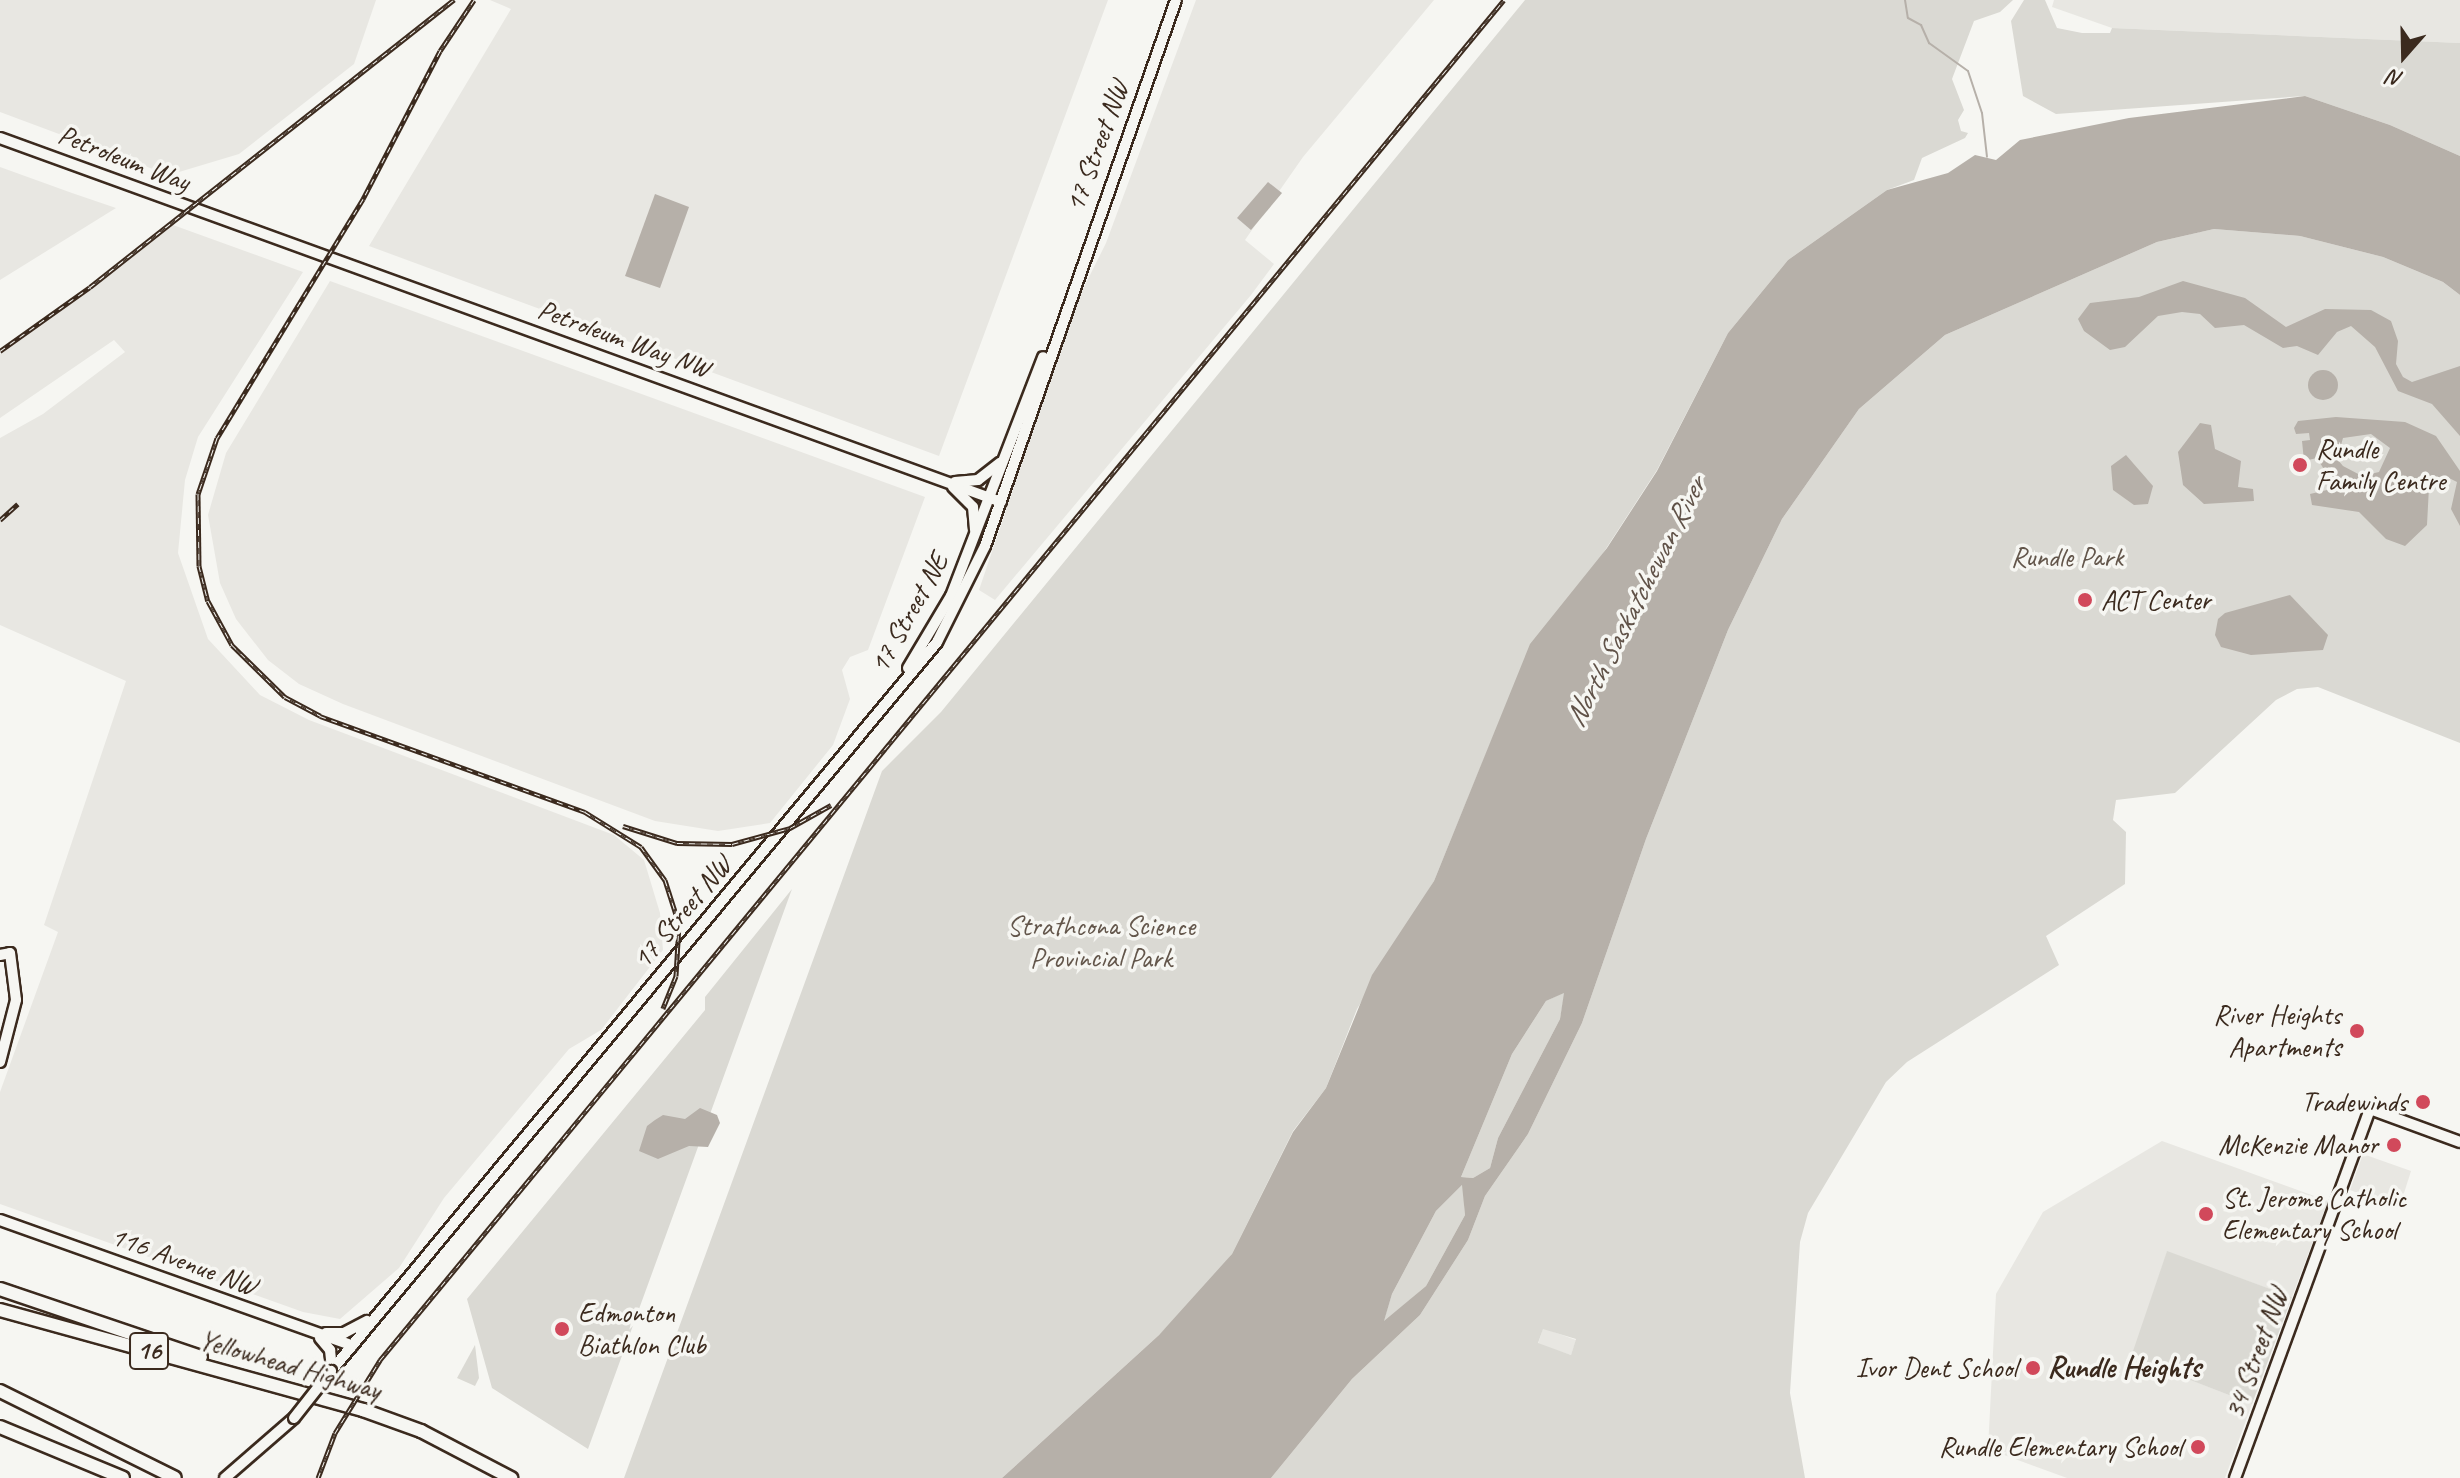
<!DOCTYPE html>
<html>
<head>
<meta charset="utf-8">
<style>
	body { margin:0 }
	#map { position:relative; width:2460px; height:1478px; overflow:hidden; background:#f6f6f2; font-family:Caveat,sans-serif }
	div>[style] { position:absolute }
	[style*='--x'] { left:calc(var(--x)*1px); top:calc(var(--y)*1px); width:calc(var(--w)*1px); rotate:calc(var(--a)*1deg) }
	.built>* { inset:0; background:#e8e7e2 }
	.green>* { inset:0; background:#dad9d3 }
	.water>* { inset:0; background:#b6b0a9 }
	.round { border-radius:50% }
	.stream>* { height:2px; margin:-1px; padding:0 1px; transform-origin:1px; border-radius:1px; background:#b6b0a9 }
	.roads { filter:drop-shadow(2px 0 #3b2a1e) drop-shadow(-2px 0 #3b2a1e) drop-shadow(0 2px #3b2a1e) drop-shadow(0 -2px #3b2a1e) }
	.secondary>* { height:10px; margin:-5px; padding:0 5px; transform-origin:5px; border-radius:5px; background:#f6f6f2 }
	.highway>* { height:12px; margin:-6px; padding:0 6px; transform-origin:6px; border-radius:6px; background:#f6f6f2 }
	.rail>* { height:5px; margin-top:-2.5px; transform-origin:0; background:repeating-linear-gradient(90deg,#f6f6f2 0 6px,#3b2a1e 0 12px); box-sizing:border-box; border-block:2px solid #3b2a1e }
	.bridges { filter:drop-shadow(2px 0 #3b2a1e) drop-shadow(-2px 0 #3b2a1e) drop-shadow(0 2px #3b2a1e) drop-shadow(0 -2px #3b2a1e) }
	.secondary-bridge>* { height:10px; margin:-5px; padding:0 5px; transform-origin:5px; border-radius:5px; background:#f6f6f2 }
	.dots>* { width:22px; height:22px; translate:-50% -50%; box-sizing:border-box; border:4px solid #f6f6f2; border-radius:50% }
	span { translate:-50% -50%; white-space:nowrap; text-align:center; line-height:1.15; -webkit-text-stroke:7px #f6f6f2; paint-order:stroke }
	.shield-label span { padding:2px 6px; background:#f6f6f2; border:2px solid; border-radius:6px; -webkit-text-stroke-width:0 }
	.shield-label { font-size:26px; color:#3b2a1e; font-weight:700 }
	.street-label { font-size:28px; color:#3b2a1e }
	.poi-label { font-size:28px; color:#3b2a1e }
	.left { translate:0 -50%; text-align:left }
	.right { translate:-100% -50%; text-align:right }
	.park-label { font-size:28px; color:#63564b }
	.water-label { font-size:30px; color:#605248; font-style:italic }
	.neighbourhood-label { font-size:30px; color:#3b2a1e; font-weight:700 }
	.north { position:absolute; left:2364px; top:16px; width:80px; height:80px; -webkit-text-stroke:6px #f6f6f2; paint-order:stroke; rotate:200deg; font-size:22px; font-weight:700; line-height:32px; text-align:center; color:#3b2a1e }
	.north::after { content:''; display:block; margin:auto; width:28px; height:36px; background:#3b2a1e; clip-path:polygon(50% 0,100% 100%,50% 72%,0 100%) }
</style>
</head>
<body>
<div id="map">
	<div class="built">
		<i style="clip-path:polygon(0 0,376px 0,354px 64px,239px 154px,169px 175px,0 112px)"></i>
		<i style="clip-path:polygon(490px 0,1108px 0,939px 456px,369px 246px,511px 9px)"></i>
		<i style="clip-path:polygon(1196px 0,1434px 0,1303px 157px,1245px 240px,1274px 264px,1251px 295px,995px 600px,979px 590px,1076px 303px,1106px 243px)"></i>
		<i style="clip-path:polygon(2054px 0,2460px 0,2460px 43px,2112px 28px,2052px 7px)"></i>
		<i style="clip-path:polygon(0 167px,72px 193px,116px 208px,0 280px)"></i>
		<i style="clip-path:polygon(173px 225px,303px 272px,198px 437px,185px 480px,178px 553px,208px 639px,260px 695px,309px 720px,614px 835px,644px 860px,660px 913px,663px 950px,601px 1030px,569px 1049px,444px 1198px,399px 1268px,340px 1319px,303px 1312px,0 1204px,0 1092px,58px 932px,44px 925px,126px 681px,0 625px,0 438px,43px 414px,125px 352px,114px 340px,0 418px,0 354px)"></i>
		<i style="clip-path:polygon(330px 281px,925px 497px,868px 650px,850px 657px,842px 670px,850px 699px,833px 745px,770px 823px,718px 831px,655px 821px,343px 704px,299px 684px,268px 660px,236px 619px,220px 583px,208px 515px,226px 453px)"></i>
		<i style="clip-path:polygon(2162px 1141px,2328px 1201px,2292px 1297px,2167px 1252px,2132px 1357px,2252px 1404px,2225px 1478px,2067px 1478px,1988px 1449px,1996px 1294px,2043px 1212px)"></i>
		<i style="clip-path:polygon(2363px 1154px,2411px 1171px,2399px 1209px,2350px 1190px)"></i>
		<i style="clip-path:polygon(1543px 1328px,1576px 1340px,1571px 1355px,1538px 1344px)"></i>
	</div>
	<div class="green">
		<i style="clip-path:polygon(1525px 0,2013px 0,2000px 12px,1974px 21px,1952px 79px,1964px 110px,1958px 120px,1961px 131px,1968px 133px,1965px 138px,1922px 158px,1914px 180px,1887px 190px,1788px 260px,1728px 333px,1657px 470px,1508px 700px,1434px 881px,1357px 1009px,1326px 1088px,1293px 1131px,1232px 1254px,1210px 1282px,1159px 1335px,1002px 1478px,624px 1478px,882px 771px,941px 712px)"></i>
		<i style="clip-path:polygon(2024px 0,2045px 0,2057px 28px,2082px 33px,2110px 33px,2112px 28px,2460px 43px,2460px 156px,2390px 125px,2305px 96px,2056px 114px,2023px 96px,2011px 21px)"></i>
		<i style="clip-path:polygon(evenodd,2214px 229px,2300px 236px,2383px 257px,2443px 282px,2460px 295px,2460px 743px,2318px 687px,2297px 689px,2276px 700px,2175px 793px,2116px 800px,2113px 820px,2126px 832px,2125px 884px,2046px 936px,2059px 965px,1907px 1062px,1886px 1082px,1808px 1213px,1800px 1242px,1790px 1393px,1805px 1478px,1271px 1478px,1352px 1379px,1420px 1315px,1468px 1240px,1485px 1196px,1528px 1134px,1582px 1023px,1646px 839px,1728px 630px,1782px 519px,1859px 409px,1945px 335px,2157px 242px,2214px 229px,1543px 1329px,1576px 1339px,1571px 1355px,1538px 1343px,1543px 1329px)"></i>
		<i style="clip-path:polygon(792px 889px,588px 1449px,492px 1388px,467px 1299px,705px 1010px,705px 997px)"></i>
		<i style="clip-path:polygon(1565px 992px,1560px 1019px,1498px 1138px,1490px 1168px,1473px 1178px,1461px 1177px,1512px 1054px,1546px 1001px)"></i>
		<i style="clip-path:polygon(1463px 1184px,1465px 1215px,1426px 1286px,1383px 1323px,1392px 1294px,1436px 1211px)"></i>
		<i style="clip-path:polygon(2167px 1251px,2292px 1297px,2252px 1404px,2131px 1357px)"></i>
		<i style="clip-path:polygon(475px 1345px,479px 1378px,475px 1386px,457px 1378px)"></i>
	</div>
	<div class="water">
		<i style="clip-path:polygon(evenodd,2305px 96px,2390px 125px,2460px 156px,2460px 295px,2443px 282px,2383px 257px,2300px 236px,2214px 229px,2157px 242px,1945px 335px,1859px 409px,1782px 519px,1728px 630px,1646px 839px,1582px 1023px,1528px 1134px,1485px 1196px,1468px 1240px,1420px 1315px,1352px 1379px,1271px 1478px,1002px 1478px,1159px 1335px,1232px 1254px,1293px 1132px,1326px 1088px,1372px 975px,1434px 881px,1530px 644px,1607px 548px,1657px 471px,1728px 333px,1788px 260px,1887px 190px,1948px 173px,1975px 155px,1996px 160px,2020px 140px,2129px 118px,2305px 96px,1564px 993px,1560px 1019px,1498px 1138px,1490px 1168px,1473px 1178px,1461px 1177px,1512px 1054px,1546px 1001px,1564px 993px,2305px 96px,1462px 1185px,1465px 1215px,1426px 1286px,1384px 1321px,1392px 1294px,1436px 1211px,1462px 1185px)"></i>
		<i style="clip-path:polygon(1268px 182px,1282px 193px,1251px 230px,1237px 218px)"></i>
		<i style="clip-path:polygon(655px 194px,689px 207px,660px 288px,625px 276px)"></i>
		<i style="clip-path:polygon(2183px 281px,2245px 298px,2286px 327px,2325px 309px,2371px 310px,2391px 321px,2398px 341px,2396px 364px,2403px 377px,2412px 382px,2460px 366px,2460px 436px,2432px 404px,2398px 391px,2375px 347px,2351px 326px,2337px 332px,2318px 355px,2297px 346px,2283px 348px,2244px 325px,2215px 328px,2200px 314px,2182px 312px,2158px 316px,2125px 347px,2110px 350px,2084px 331px,2078px 319px,2090px 303px,2139px 297px)"></i>
		<i class="round" style="left:2308px;top:370px;width:30px;height:30px"></i>
		<i style="clip-path:polygon(evenodd,2336px 417px,2405px 422px,2436px 436px,2460px 471px,2460px 526px,2451px 509px,2457px 482px,2447px 477px,2429px 487px,2427px 525px,2405px 546px,2386px 539px,2359px 512px,2312px 505px,2310px 494px,2327px 490px,2330px 479px,2317px 458px,2304px 461px,2302px 441px,2310px 440px,2309px 433px,2296px 434px,2294px 428px,2298px 421px,2336px 417px,2371px 434px,2390px 448px,2379px 472px,2362px 476px,2343px 466px,2337px 459px,2343px 438px,2371px 434px)"></i>
		<i style="clip-path:polygon(2200px 423px,2211px 425px,2215px 449px,2241px 461px,2238px 487px,2253px 489px,2254px 501px,2204px 504px,2183px 485px,2178px 452px)"></i>
		<i style="clip-path:polygon(2126px 455px,2153px 486px,2148px 504px,2134px 505px,2113px 490px,2111px 466px)"></i>
		<i style="clip-path:polygon(2290px 595px,2328px 635px,2323px 650px,2251px 655px,2221px 647px,2215px 635px,2218px 619px,2225px 613px)"></i>
		<i style="clip-path:polygon(700px 1108px,717px 1115px,720px 1123px,708px 1147px,689px 1146px,658px 1159px,639px 1151px,647px 1126px,655px 1120px,663px 1115px,685px 1119px)"></i>
	</div>
	<div class="stream">
		<i style="--x:1905;--y:0;--w:18;--a:81"></i>
		<i style="--x:1908;--y:18;--w:15;--a:28"></i>
		<i style="--x:1921;--y:25;--w:20;--a:66"></i>
		<i style="--x:1929;--y:43;--w:48;--a:35.7"></i>
		<i style="--x:1968;--y:71;--w:44;--a:71.6"></i>
		<i style="--x:1982;--y:113;--w:44;--a:83.5"></i>
	</div>
	<div class="roads">
		<div class="secondary">
			<i style="--x:0;--y:138;--w:1065;--a:19.98"></i>
			<i style="--x:955;--y:482;--w:23;--a:-5"></i>
			<i style="--x:978;--y:480;--w:28;--a:-38"></i>
			<i style="--x:953;--y:487;--w:28;--a:45"></i>
			<i style="--x:973;--y:507;--w:23;--a:85"></i>
			<i style="--x:908;--y:668;--w:84;--a:-59.2"></i>
			<i style="--x:951;--y:596;--w:256;--a:-68.9"></i>
			<i style="--x:0;--y:955;--w:10;--a:-11"></i>
			<i style="--x:10;--y:953;--w:47;--a:82.7"></i>
			<i style="--x:16;--y:1000;--w:64;--a:104.5"></i>
			<i style="--x:0;--y:1220;--w:374;--a:19.6"></i>
			<i style="--x:326;--y:1333;--w:18;--a:0"></i>
			<i style="--x:344;--y:1333;--w:26;--a:-28"></i>
			<i style="--x:320;--y:1338;--w:16;--a:50"></i>
			<i style="--x:330;--y:1350;--w:19;--a:84"></i>
			<i style="--x:331;--y:1371;--w:948;--a:-50.26"></i>
			<i style="--x:937;--y:642;--w:107;--a:-63.4"></i>
			<i style="--x:985;--y:546;--w:578;--a:-70.72"></i>
			<i style="--x:225;--y:1478;--w:91;--a:-41"></i>
			<i style="--x:2235;--y:1478;--w:393;--a:-69.9"></i>
			<i style="--x:2370;--y:1109;--w:96;--a:20.1"></i>
		</div>
		<div class="highway">
			<i style="--x:0;--y:1289;--w:212;--a:18.7"></i>
			<i style="--x:0;--y:1310;--w:377;--a:15.4"></i>
			<i style="--x:363;--y:1410;--w:62;--a:19.9"></i>
			<i style="--x:421;--y:1431;--w:102;--a:27.6"></i>
			<i style="--x:0;--y:1391;--w:195;--a:26.4"></i>
			<i style="--x:0;--y:1427;--w:133;--a:22.5"></i>
		</div>
	</div>
	<div class="rail">
		<i style="--x:474;--y:0;--w:61;--a:123.7"></i>
		<i style="--x:440;--y:51;--w:167;--a:117.5"></i>
		<i style="--x:363;--y:199;--w:280;--a:121.4"></i>
		<i style="--x:217;--y:438;--w:59;--a:108.7"></i>
		<i style="--x:198;--y:494;--w:72;--a:89.2"></i>
		<i style="--x:199;--y:566;--w:36;--a:76"></i>
		<i style="--x:208;--y:601;--w:50;--a:61.4"></i>
		<i style="--x:232;--y:645;--w:74;--a:44.5"></i>
		<i style="--x:285;--y:697;--w:40;--a:28"></i>
		<i style="--x:320;--y:716;--w:282;--a:19.9"></i>
		<i style="--x:585;--y:812;--w:66;--a:32"></i>
		<i style="--x:641;--y:847;--w:41;--a:54"></i>
		<i style="--x:665;--y:880;--w:46;--a:72.3"></i>
		<i style="--x:679;--y:924;--w:52;--a:93.3"></i>
		<i style="--x:676;--y:976;--w:35;--a:112"></i>
		<i style="--x:0;--y:351;--w:110;--a:-35.4"></i>
		<i style="--x:90;--y:287;--w:464;--a:-38.3"></i>
		<i style="--x:0;--y:520;--w:24;--a:-42"></i>
		<i style="--x:623;--y:826;--w:57;--a:17.5"></i>
		<i style="--x:677;--y:843;--w:55;--a:1"></i>
		<i style="--x:732;--y:844;--w:60;--a:-15.4"></i>
		<i style="--x:790;--y:828;--w:47;--a:-29.3"></i>
		<i style="--x:318;--y:1478;--w:48;--a:-69.3"></i>
		<i style="--x:335;--y:1433;--w:86;--a:-58.3"></i>
		<i style="--x:380;--y:1360;--w:1764;--a:-50.43"></i>
	</div>
	<div class="bridges">
		<div class="secondary-bridge">
			<i style="--x:294;--y:1418;--w:60;--a:-51.8"></i>
		</div>
	</div>
	<div class="dots">
		<i style="left:2300px;top:465px;background:#d1495b"></i>
		<i style="left:2085px;top:600px;background:#d1495b"></i>
		<i style="left:2357px;top:1031px;background:#d1495b"></i>
		<i style="left:2423px;top:1102px;background:#d1495b"></i>
		<i style="left:2394px;top:1145px;background:#d1495b"></i>
		<i style="left:2206px;top:1214px;background:#d1495b"></i>
		<i style="left:562px;top:1329px;background:#d1495b"></i>
		<i style="left:2033px;top:1368px;background:#d1495b"></i>
		<i style="left:2198px;top:1447px;background:#d1495b"></i>
	</div>
	<div class="shield-label">
		<span style="left:149px;top:1351px">16</span>
	</div>
	<div class="street-label">
		<span style="left:1097px;top:146px;rotate:-70deg">17 Street NW</span>
		<span style="left:124px;top:158px;rotate:21deg">Petroleum Way</span>
		<span style="left:624px;top:339px;rotate:20deg">Petroleum Way NW</span>
		<span style="left:909px;top:613px;rotate:-61deg">17 Street NE</span>
		<span style="left:682px;top:912px;rotate:-50deg">17 Street NW</span>
		<span style="left:184px;top:1261px;rotate:20deg">116 Avenue NW</span>
		<span style="left:2256px;top:1353px;rotate:-70deg">34 Street NW</span>
		<span style="left:290px;top:1365px;rotate:16deg">Yellowhead Highway</span>
	</div>
	<div class="poi-label">
		<span class="left" style="left:2316px;top:465px">Rundle<br>Family Centre</span>
		<span class="left" style="left:2101px;top:600px">ACT Center</span>
		<span class="right" style="left:2341px;top:1031px">River Heights<br>Apartments</span>
		<span class="right" style="left:2407px;top:1102px">Tradewinds</span>
		<span class="right" style="left:2378px;top:1145px">McKenzie Manor</span>
		<span class="left" style="left:2222px;top:1214px">St. Jerome Catholic<br>Elementary School</span>
		<span class="left" style="left:578px;top:1329px">Edmonton<br>Biathlon Club</span>
		<span class="right" style="left:2017px;top:1368px">Ivor Dent School</span>
		<span class="right" style="left:2182px;top:1447px">Rundle Elementary School</span>
	</div>
	<div class="park-label">
		<span style="left:2067px;top:557px">Rundle Park</span>
		<span style="left:1101px;top:942px">Strathcona Science<br>Provincial Park</span>
	</div>
	<div class="water-label">
		<span style="left:1635px;top:602px;rotate:-63deg">North Saskatchewan River</span>
	</div>
	<div class="neighbourhood-label">
		<span style="left:2124px;top:1367px">Rundle Heights</span>
	</div>
	<div class="north">N</div>
</div>
</body>
</html>
